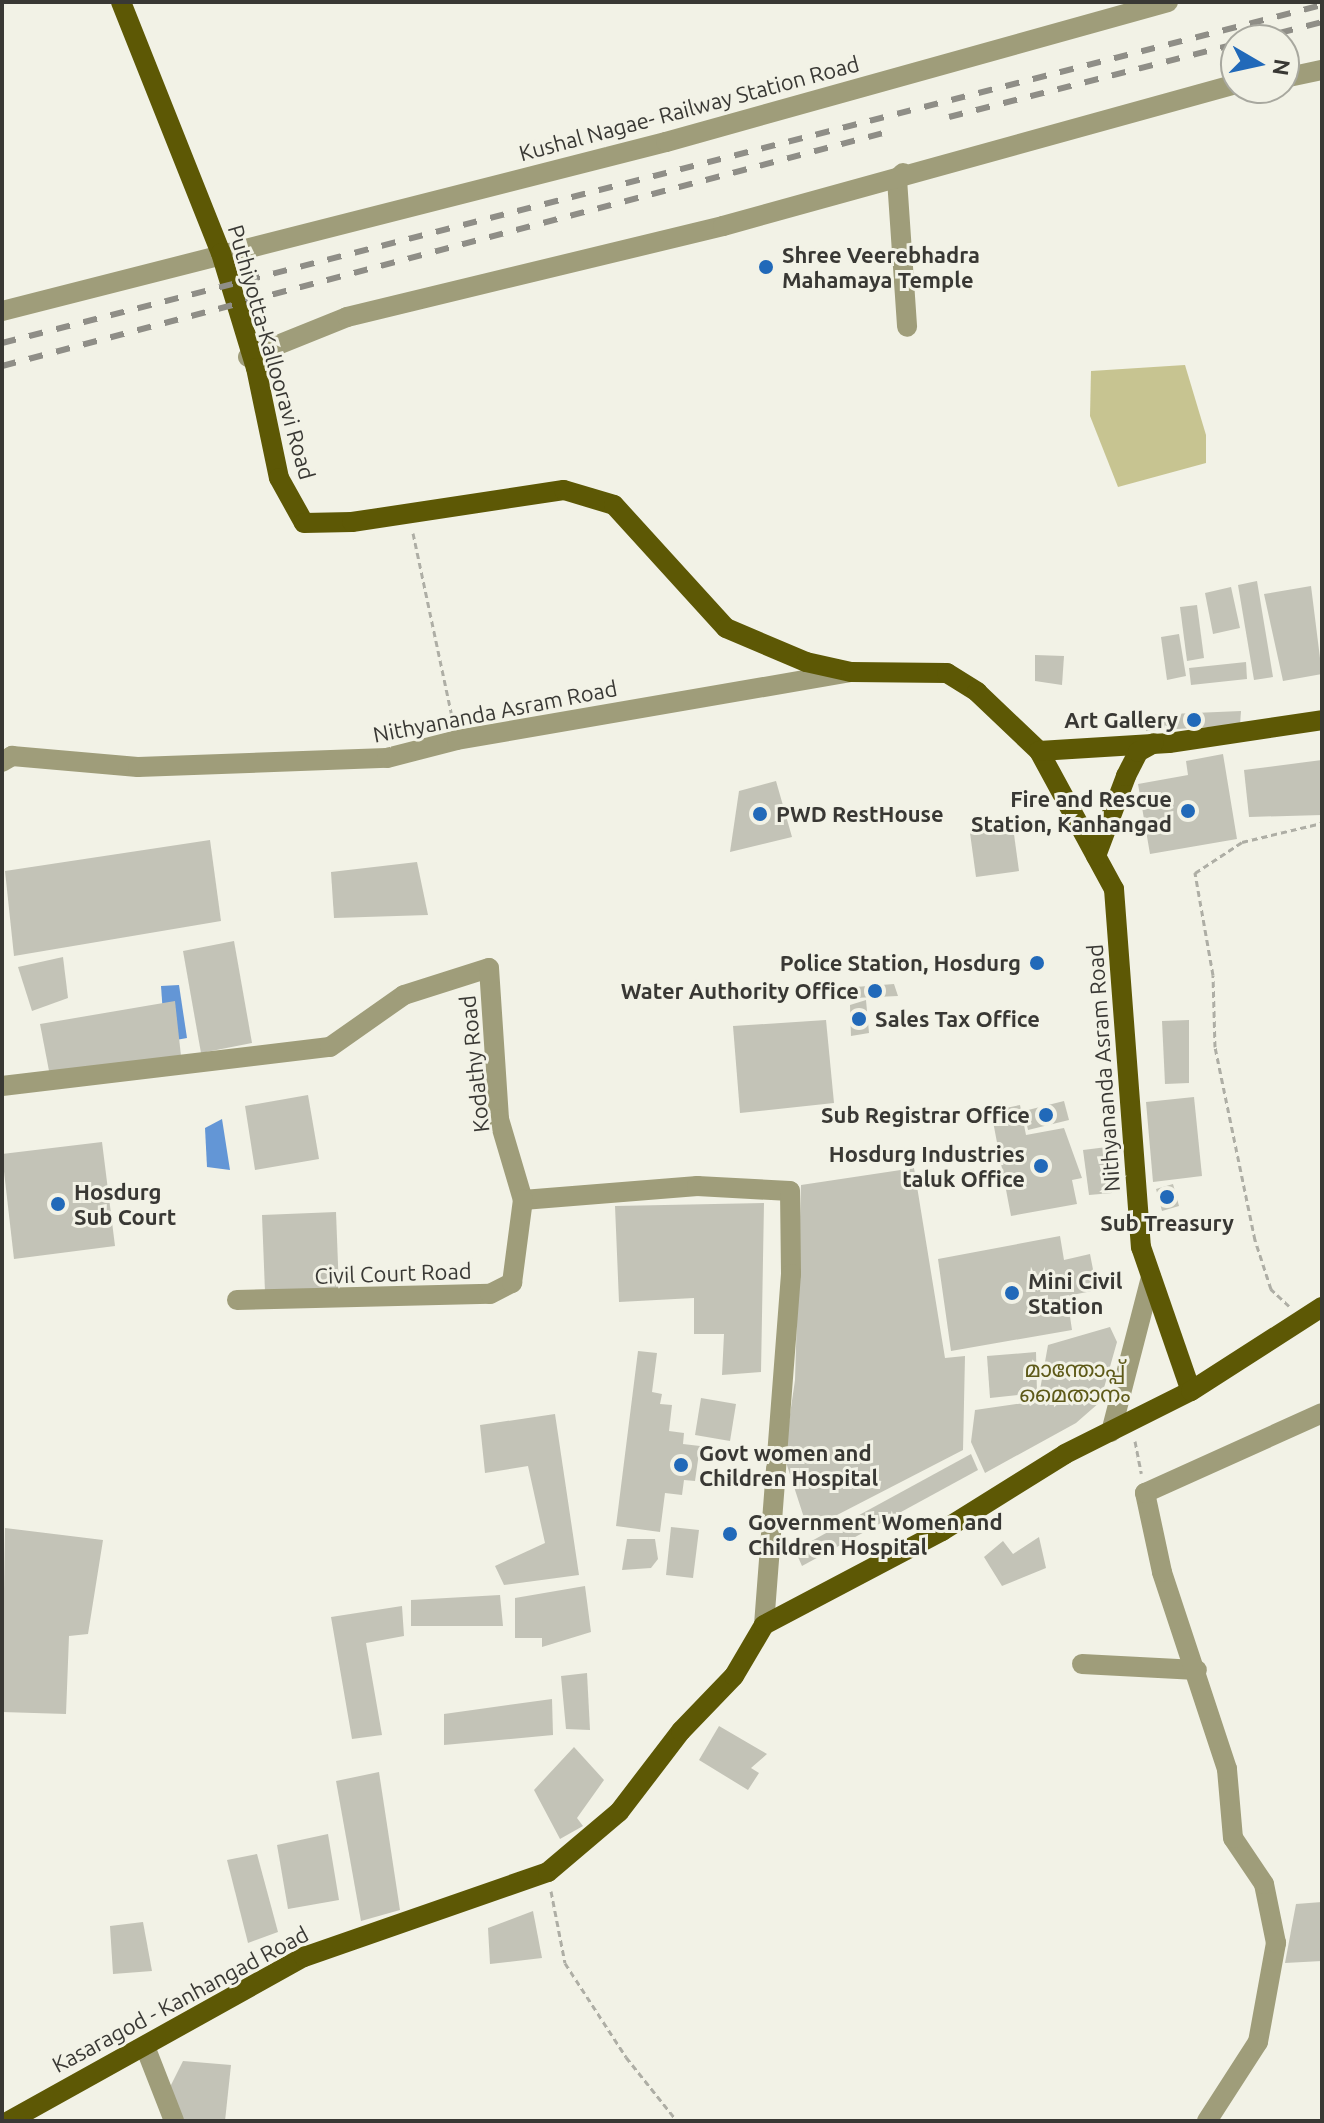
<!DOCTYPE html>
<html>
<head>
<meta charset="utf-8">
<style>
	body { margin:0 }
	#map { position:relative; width:1324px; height:2123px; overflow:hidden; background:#f2f2e6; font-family:Ubuntu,"Noto Sans Malayalam",sans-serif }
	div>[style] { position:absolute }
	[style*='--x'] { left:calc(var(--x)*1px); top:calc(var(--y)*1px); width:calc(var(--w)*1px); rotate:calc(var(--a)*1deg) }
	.green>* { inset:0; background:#c7c491 }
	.water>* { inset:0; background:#6396d6 }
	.building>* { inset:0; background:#c3c3b7 }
	.path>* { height:3px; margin-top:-1.5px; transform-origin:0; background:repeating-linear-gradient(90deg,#aeaea5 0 6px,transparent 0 10px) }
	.minor>* { height:20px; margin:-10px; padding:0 10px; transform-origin:10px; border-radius:10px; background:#9f9d7a }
	.major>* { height:20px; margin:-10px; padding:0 10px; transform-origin:10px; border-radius:10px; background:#5d5805 }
	.rail>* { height:6px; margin-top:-3px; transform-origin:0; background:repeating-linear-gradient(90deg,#8f8e87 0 14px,transparent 0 28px) }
	.dots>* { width:22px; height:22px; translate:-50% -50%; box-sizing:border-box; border:4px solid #f2f2e6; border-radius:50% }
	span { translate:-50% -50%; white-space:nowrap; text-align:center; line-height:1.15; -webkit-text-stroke:6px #f2f2e6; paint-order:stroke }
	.street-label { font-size:22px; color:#393834 }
	.poi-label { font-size:22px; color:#393834; font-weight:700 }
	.left { translate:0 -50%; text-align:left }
	.right { translate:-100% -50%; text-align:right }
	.park-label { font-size:22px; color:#5e5a19 }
	.frame { position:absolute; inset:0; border:4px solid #393834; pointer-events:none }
	.north { position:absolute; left:1220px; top:24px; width:80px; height:80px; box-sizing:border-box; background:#f2f2e6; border:2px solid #a8a89f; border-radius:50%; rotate:99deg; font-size:22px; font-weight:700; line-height:32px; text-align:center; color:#393834 }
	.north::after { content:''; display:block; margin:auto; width:28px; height:36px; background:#2169b9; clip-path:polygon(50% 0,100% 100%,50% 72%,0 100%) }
</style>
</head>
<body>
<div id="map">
	<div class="green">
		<i style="clip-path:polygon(1185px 365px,1206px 435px,1206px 463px,1118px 487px,1090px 416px,1091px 371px)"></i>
	</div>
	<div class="water">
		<i style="clip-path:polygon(179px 985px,187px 1038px,165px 1042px,161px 986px)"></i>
		<i style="clip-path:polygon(222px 1119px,230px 1170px,207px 1167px,205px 1128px)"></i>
	</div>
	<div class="building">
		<i style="clip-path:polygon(1257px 581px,1273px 677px,1254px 680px,1238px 585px)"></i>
		<i style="clip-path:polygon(1311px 586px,1322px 674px,1283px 681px,1264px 594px)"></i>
		<i style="clip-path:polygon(1231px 587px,1240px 628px,1213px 634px,1205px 593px)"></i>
		<i style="clip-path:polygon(1197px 605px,1204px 658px,1187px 661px,1180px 607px)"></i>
		<i style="clip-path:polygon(1179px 634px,1186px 676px,1167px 680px,1161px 637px)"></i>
		<i style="clip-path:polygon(1035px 655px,1064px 656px,1062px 685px,1035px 681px)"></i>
		<i style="clip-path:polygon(1246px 662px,1247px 679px,1191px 685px,1189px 668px)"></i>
		<i style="clip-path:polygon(1241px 711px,1240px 725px,1146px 731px,1147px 715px)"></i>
		<i style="clip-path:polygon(1223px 754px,1237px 839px,1150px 854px,1138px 784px,1188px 775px,1186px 761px)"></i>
		<i style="clip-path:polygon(1322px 760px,1322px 815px,1249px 817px,1244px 770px)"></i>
		<i style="clip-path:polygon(776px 781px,792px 837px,730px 852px,739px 791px)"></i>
		<i style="clip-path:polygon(1013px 827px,1019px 871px,976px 877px,970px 833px)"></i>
		<i style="clip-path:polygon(210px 840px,221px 921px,14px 956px,5px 871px)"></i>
		<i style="clip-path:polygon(417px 862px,428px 915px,334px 918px,331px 872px)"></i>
		<i style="clip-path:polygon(234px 941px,252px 1043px,201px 1053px,183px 951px)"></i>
		<i style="clip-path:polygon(63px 957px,68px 998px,32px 1011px,18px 967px)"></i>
		<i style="clip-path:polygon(894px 984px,898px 996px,854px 998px,855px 987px)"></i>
		<i style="clip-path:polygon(866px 1000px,869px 1033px,851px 1036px,850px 1005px)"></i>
		<i style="clip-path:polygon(175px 1001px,181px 1056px,50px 1076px,40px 1024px)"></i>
		<i style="clip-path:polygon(826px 1020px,834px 1103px,740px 1113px,733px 1026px)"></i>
		<i style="clip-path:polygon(1189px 1020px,1189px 1083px,1165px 1084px,1162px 1021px)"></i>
		<i style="clip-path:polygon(308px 1095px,319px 1159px,255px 1170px,245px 1106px)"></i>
		<i style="clip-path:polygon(1194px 1097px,1202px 1176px,1153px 1182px,1146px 1102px)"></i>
		<i style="clip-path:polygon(1064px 1101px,1069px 1120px,1028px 1130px,1024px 1111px)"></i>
		<i style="clip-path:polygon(1020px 1105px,1026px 1135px,1064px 1128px,1082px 1178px,1072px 1180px,1077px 1204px,1011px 1216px,991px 1111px)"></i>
		<i style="clip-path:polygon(102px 1142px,115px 1246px,14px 1259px,2px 1154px)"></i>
		<i style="clip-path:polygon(1107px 1147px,1112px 1193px,1089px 1195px,1083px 1150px)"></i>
		<i style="clip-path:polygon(914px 1168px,945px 1358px,965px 1356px,963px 1450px,808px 1530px,784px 1456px,795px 1380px,801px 1185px)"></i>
		<i style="clip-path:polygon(1173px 1184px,1179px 1206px,1162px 1211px,1156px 1189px)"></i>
		<i style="clip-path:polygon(764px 1203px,761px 1372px,722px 1375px,724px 1334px,694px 1334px,694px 1298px,619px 1302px,615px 1206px)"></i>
		<i style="clip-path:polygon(336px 1212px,339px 1290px,265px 1292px,262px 1215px)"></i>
		<i style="clip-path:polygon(1060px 1236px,1064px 1260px,1090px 1254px,1097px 1290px,1067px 1296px,1072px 1330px,951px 1351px,938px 1259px)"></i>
		<i style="clip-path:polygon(1110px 1327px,1117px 1342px,1100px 1402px,1076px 1423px,985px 1473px,971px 1442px,975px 1410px,1038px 1401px,1048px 1345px)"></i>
		<i style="clip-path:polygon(638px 1351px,657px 1353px,652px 1392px,662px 1394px,660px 1404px,672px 1405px,669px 1431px,684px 1433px,683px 1444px,700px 1446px,695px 1481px,684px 1480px,682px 1495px,665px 1493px,660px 1532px,616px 1526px)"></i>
		<i style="clip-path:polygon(1036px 1352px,1037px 1393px,990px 1398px,987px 1356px)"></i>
		<i style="clip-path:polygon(701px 1398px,736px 1404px,730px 1441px,695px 1435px)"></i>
		<i style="clip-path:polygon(555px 1414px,579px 1575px,504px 1585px,495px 1566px,545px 1543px,528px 1466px,485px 1473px,480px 1425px)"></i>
		<i style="clip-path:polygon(971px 1454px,978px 1470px,802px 1566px,795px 1550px)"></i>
		<i style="clip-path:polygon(671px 1527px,699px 1530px,693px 1578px,666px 1575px)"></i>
		<i style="clip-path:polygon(5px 1528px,103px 1540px,88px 1634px,69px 1636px,66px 1714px,2px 1712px)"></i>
		<i style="clip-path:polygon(1039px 1537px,1046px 1568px,1002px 1586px,984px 1557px,1003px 1541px,1013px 1554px)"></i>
		<i style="clip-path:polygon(627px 1539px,655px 1539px,658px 1559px,651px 1568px,622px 1570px)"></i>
		<i style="clip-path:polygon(585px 1586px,591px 1632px,542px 1647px,542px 1638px,515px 1638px,515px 1598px)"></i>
		<i style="clip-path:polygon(500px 1595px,503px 1626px,411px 1626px,411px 1600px)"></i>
		<i style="clip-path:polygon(402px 1606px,404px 1636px,366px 1643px,382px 1735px,352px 1739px,331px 1617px)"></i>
		<i style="clip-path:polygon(587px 1673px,590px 1730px,566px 1729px,561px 1676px)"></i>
		<i style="clip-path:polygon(552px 1699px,553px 1735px,444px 1745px,444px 1714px)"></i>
		<i style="clip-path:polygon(719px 1726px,767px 1754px,751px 1768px,759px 1773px,748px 1790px,699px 1760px)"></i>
		<i style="clip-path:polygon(574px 1747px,604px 1780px,577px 1818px,583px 1826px,560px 1839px,534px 1790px)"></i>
		<i style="clip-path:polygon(379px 1772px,400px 1910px,361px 1921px,336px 1781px)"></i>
		<i style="clip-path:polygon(328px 1834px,339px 1900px,288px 1909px,277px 1845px)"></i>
		<i style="clip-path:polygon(257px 1854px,278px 1932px,248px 1943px,227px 1860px)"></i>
		<i style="clip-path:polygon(1322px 1902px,1322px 1961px,1285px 1963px,1296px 1904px)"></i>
		<i style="clip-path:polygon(533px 1911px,542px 1958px,490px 1964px,488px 1928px)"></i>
		<i style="clip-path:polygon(143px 1922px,152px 1971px,113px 1974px,110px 1926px)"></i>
		<i style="clip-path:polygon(183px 2061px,231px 2065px,225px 2121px,179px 2121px,169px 2089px)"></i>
	</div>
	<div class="path">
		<i style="--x:413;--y:533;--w:192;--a:78"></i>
		<i style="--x:1289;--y:1306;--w:25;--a:-137"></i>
		<i style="--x:1271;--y:1289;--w:52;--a:-108.1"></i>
		<i style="--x:1255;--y:1240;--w:197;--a:-101.7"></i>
		<i style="--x:1215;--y:1047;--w:72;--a:-91.6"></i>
		<i style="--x:1213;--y:975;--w:104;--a:-100"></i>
		<i style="--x:1195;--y:873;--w:56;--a:-33.4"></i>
		<i style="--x:1242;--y:842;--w:82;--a:-13.4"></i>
		<i style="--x:1135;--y:1441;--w:33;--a:79"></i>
		<i style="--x:551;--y:1891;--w:73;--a:79"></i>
		<i style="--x:565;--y:1963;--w:112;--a:57"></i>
		<i style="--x:626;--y:2057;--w:82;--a:51.4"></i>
	</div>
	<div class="minor">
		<i style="--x:1284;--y:78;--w:39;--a:-12"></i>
		<i style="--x:903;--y:173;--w:8;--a:135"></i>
		<i style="--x:897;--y:179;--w:148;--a:86.1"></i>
		<i style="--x:2;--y:311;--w:685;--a:-14.28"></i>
		<i style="--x:666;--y:142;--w:521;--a:-15.58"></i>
		<i style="--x:248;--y:357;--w:107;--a:-22"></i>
		<i style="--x:347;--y:317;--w:387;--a:-13.6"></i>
		<i style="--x:723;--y:226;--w:532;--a:-15.47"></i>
		<i style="--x:2;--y:762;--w:12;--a:-31"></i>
		<i style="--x:12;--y:756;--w:126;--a:5"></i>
		<i style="--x:138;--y:767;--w:249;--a:-2.1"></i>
		<i style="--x:387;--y:758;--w:72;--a:-14.4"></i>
		<i style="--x:457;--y:740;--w:400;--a:-9.8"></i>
		<i style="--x:2;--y:1086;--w:330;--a:-6.8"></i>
		<i style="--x:330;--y:1047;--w:90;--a:-35.1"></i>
		<i style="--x:404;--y:995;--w:89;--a:-17.6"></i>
		<i style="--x:489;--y:968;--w:151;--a:86.2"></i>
		<i style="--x:499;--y:1119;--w:84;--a:73.5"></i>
		<i style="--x:523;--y:1200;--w:175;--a:-4.6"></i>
		<i style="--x:697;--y:1186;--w:93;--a:3.1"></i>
		<i style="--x:790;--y:1191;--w:83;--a:89.3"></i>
		<i style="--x:791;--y:1274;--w:352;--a:94.4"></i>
		<i style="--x:237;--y:1300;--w:253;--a:-1.4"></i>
		<i style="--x:490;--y:1294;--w:25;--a:-27"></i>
		<i style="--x:512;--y:1283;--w:84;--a:-82.5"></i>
		<i style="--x:1111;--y:1432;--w:160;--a:-75.5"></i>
		<i style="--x:1082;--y:1664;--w:115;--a:3"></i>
		<i style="--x:146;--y:2049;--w:77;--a:68.7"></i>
		<i style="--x:1207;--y:2121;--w:94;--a:-57.2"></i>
		<i style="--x:1258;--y:2042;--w:101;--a:-79.7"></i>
		<i style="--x:1276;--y:1943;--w:60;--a:-101.5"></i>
		<i style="--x:1264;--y:1884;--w:55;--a:-124"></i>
		<i style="--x:1233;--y:1838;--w:69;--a:-95"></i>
		<i style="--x:1227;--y:1769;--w:207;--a:-108.3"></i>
		<i style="--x:1162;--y:1572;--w:81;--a:-102.1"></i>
		<i style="--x:1145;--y:1493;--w:194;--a:-24.3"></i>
	</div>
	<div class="major">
		<i style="--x:121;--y:2;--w:270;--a:68.3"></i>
		<i style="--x:221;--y:253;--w:120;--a:73.1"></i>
		<i style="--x:256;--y:368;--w:112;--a:78.2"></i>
		<i style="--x:279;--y:478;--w:51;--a:60.9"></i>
		<i style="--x:304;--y:523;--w:48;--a:-1.2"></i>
		<i style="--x:352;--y:522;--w:214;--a:-8.6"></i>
		<i style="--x:564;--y:490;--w:52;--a:16.7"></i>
		<i style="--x:614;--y:505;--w:166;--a:47.7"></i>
		<i style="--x:726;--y:628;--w:87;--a:23"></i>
		<i style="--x:806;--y:662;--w:46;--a:12.5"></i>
		<i style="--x:851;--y:672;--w:96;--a:0.6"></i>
		<i style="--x:947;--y:673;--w:36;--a:32"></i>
		<i style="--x:977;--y:692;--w:86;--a:43.6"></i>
		<i style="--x:1039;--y:751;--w:157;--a:61.5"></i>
		<i style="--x:1114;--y:889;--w:359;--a:85.7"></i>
		<i style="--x:1141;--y:1247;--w:152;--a:70.9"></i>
		<i style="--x:1039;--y:751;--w:130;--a:-3.5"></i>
		<i style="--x:1169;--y:743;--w:155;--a:-8.5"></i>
		<i style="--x:1096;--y:856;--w:85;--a:-69.4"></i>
		<i style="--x:1126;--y:776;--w:27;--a:-63"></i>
		<i style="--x:1138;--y:752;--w:18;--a:-29"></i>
		<i style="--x:9;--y:2121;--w:338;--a:-29.1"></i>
		<i style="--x:304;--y:1957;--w:258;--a:-19.2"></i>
		<i style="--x:548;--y:1872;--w:93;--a:-40.2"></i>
		<i style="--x:619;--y:1812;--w:102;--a:-52.6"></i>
		<i style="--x:681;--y:1731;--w:76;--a:-46.1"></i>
		<i style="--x:734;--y:1676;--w:59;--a:-59.5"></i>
		<i style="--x:764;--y:1625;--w:201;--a:-27.8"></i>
		<i style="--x:942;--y:1531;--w:145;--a:-32"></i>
		<i style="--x:1065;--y:1454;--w:141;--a:-26.6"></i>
		<i style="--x:1191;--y:1391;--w:156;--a:-32.7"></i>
	</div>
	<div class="rail">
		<i style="--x:1252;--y:40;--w:72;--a:-14.4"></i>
		<i style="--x:949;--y:117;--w:296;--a:-14.3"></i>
		<i style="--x:2;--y:343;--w:1363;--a:-14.36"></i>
		<i style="--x:2;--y:366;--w:915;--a:-14.81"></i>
	</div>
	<div class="dots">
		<i style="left:766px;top:267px;background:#2169b9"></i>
		<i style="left:1194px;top:720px;background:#2169b9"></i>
		<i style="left:1188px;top:811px;background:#2169b9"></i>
		<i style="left:760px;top:814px;background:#2169b9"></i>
		<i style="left:1037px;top:963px;background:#2169b9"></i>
		<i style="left:875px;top:991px;background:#2169b9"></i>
		<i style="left:859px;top:1019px;background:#2169b9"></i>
		<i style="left:1046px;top:1115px;background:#2169b9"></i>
		<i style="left:1041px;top:1166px;background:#2169b9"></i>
		<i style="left:1167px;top:1197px;background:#2169b9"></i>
		<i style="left:58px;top:1204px;background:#2169b9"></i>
		<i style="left:1012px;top:1293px;background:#2169b9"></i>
		<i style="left:681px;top:1465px;background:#2169b9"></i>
		<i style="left:730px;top:1534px;background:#2169b9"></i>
	</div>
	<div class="street-label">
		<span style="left:689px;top:108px;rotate:-15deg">Kushal Nagae- Railway Station Road</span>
		<span style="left:272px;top:352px;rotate:74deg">Puthiyotta-Kallooravi Road</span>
		<span style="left:495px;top:711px;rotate:-11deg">Nithyananda Asram Road</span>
		<span style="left:474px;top:1064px;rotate:-96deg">Kodathy Road</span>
		<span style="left:1103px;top:1068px;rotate:-94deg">Nithyananda Asram Road</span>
		<span style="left:393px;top:1273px;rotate:-2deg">Civil Court Road</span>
		<span style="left:180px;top:1999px;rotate:-28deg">Kasaragod - Kanhangad Road</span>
	</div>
	<div class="poi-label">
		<span class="left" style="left:782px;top:267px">Shree Veerebhadra<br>Mahamaya Temple</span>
		<span class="right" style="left:1178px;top:720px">Art Gallery</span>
		<span class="right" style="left:1172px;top:811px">Fire and Rescue<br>Station, Kanhangad</span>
		<span class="left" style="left:776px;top:814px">PWD RestHouse</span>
		<span class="right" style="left:1021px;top:963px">Police Station, Hosdurg</span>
		<span class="right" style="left:859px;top:991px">Water Authority Office</span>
		<span class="left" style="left:875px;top:1019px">Sales Tax Office</span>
		<span class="right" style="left:1030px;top:1115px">Sub Registrar Office</span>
		<span class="right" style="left:1025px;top:1166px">Hosdurg Industries<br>taluk Office</span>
		<span class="left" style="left:74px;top:1204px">Hosdurg<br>Sub Court</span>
		<span style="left:1167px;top:1223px">Sub Treasury</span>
		<span class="left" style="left:1028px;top:1293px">Mini Civil<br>Station</span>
		<span class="left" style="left:699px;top:1465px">Govt women and<br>Children Hospital</span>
		<span class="left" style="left:748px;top:1534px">Government Women and<br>Children Hospital</span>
	</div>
	<div class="park-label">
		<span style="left:1075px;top:1381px">മാന്തോപ്പ്<br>മൈതാനം</span>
	</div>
	<div class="frame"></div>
	<div class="north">N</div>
</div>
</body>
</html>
